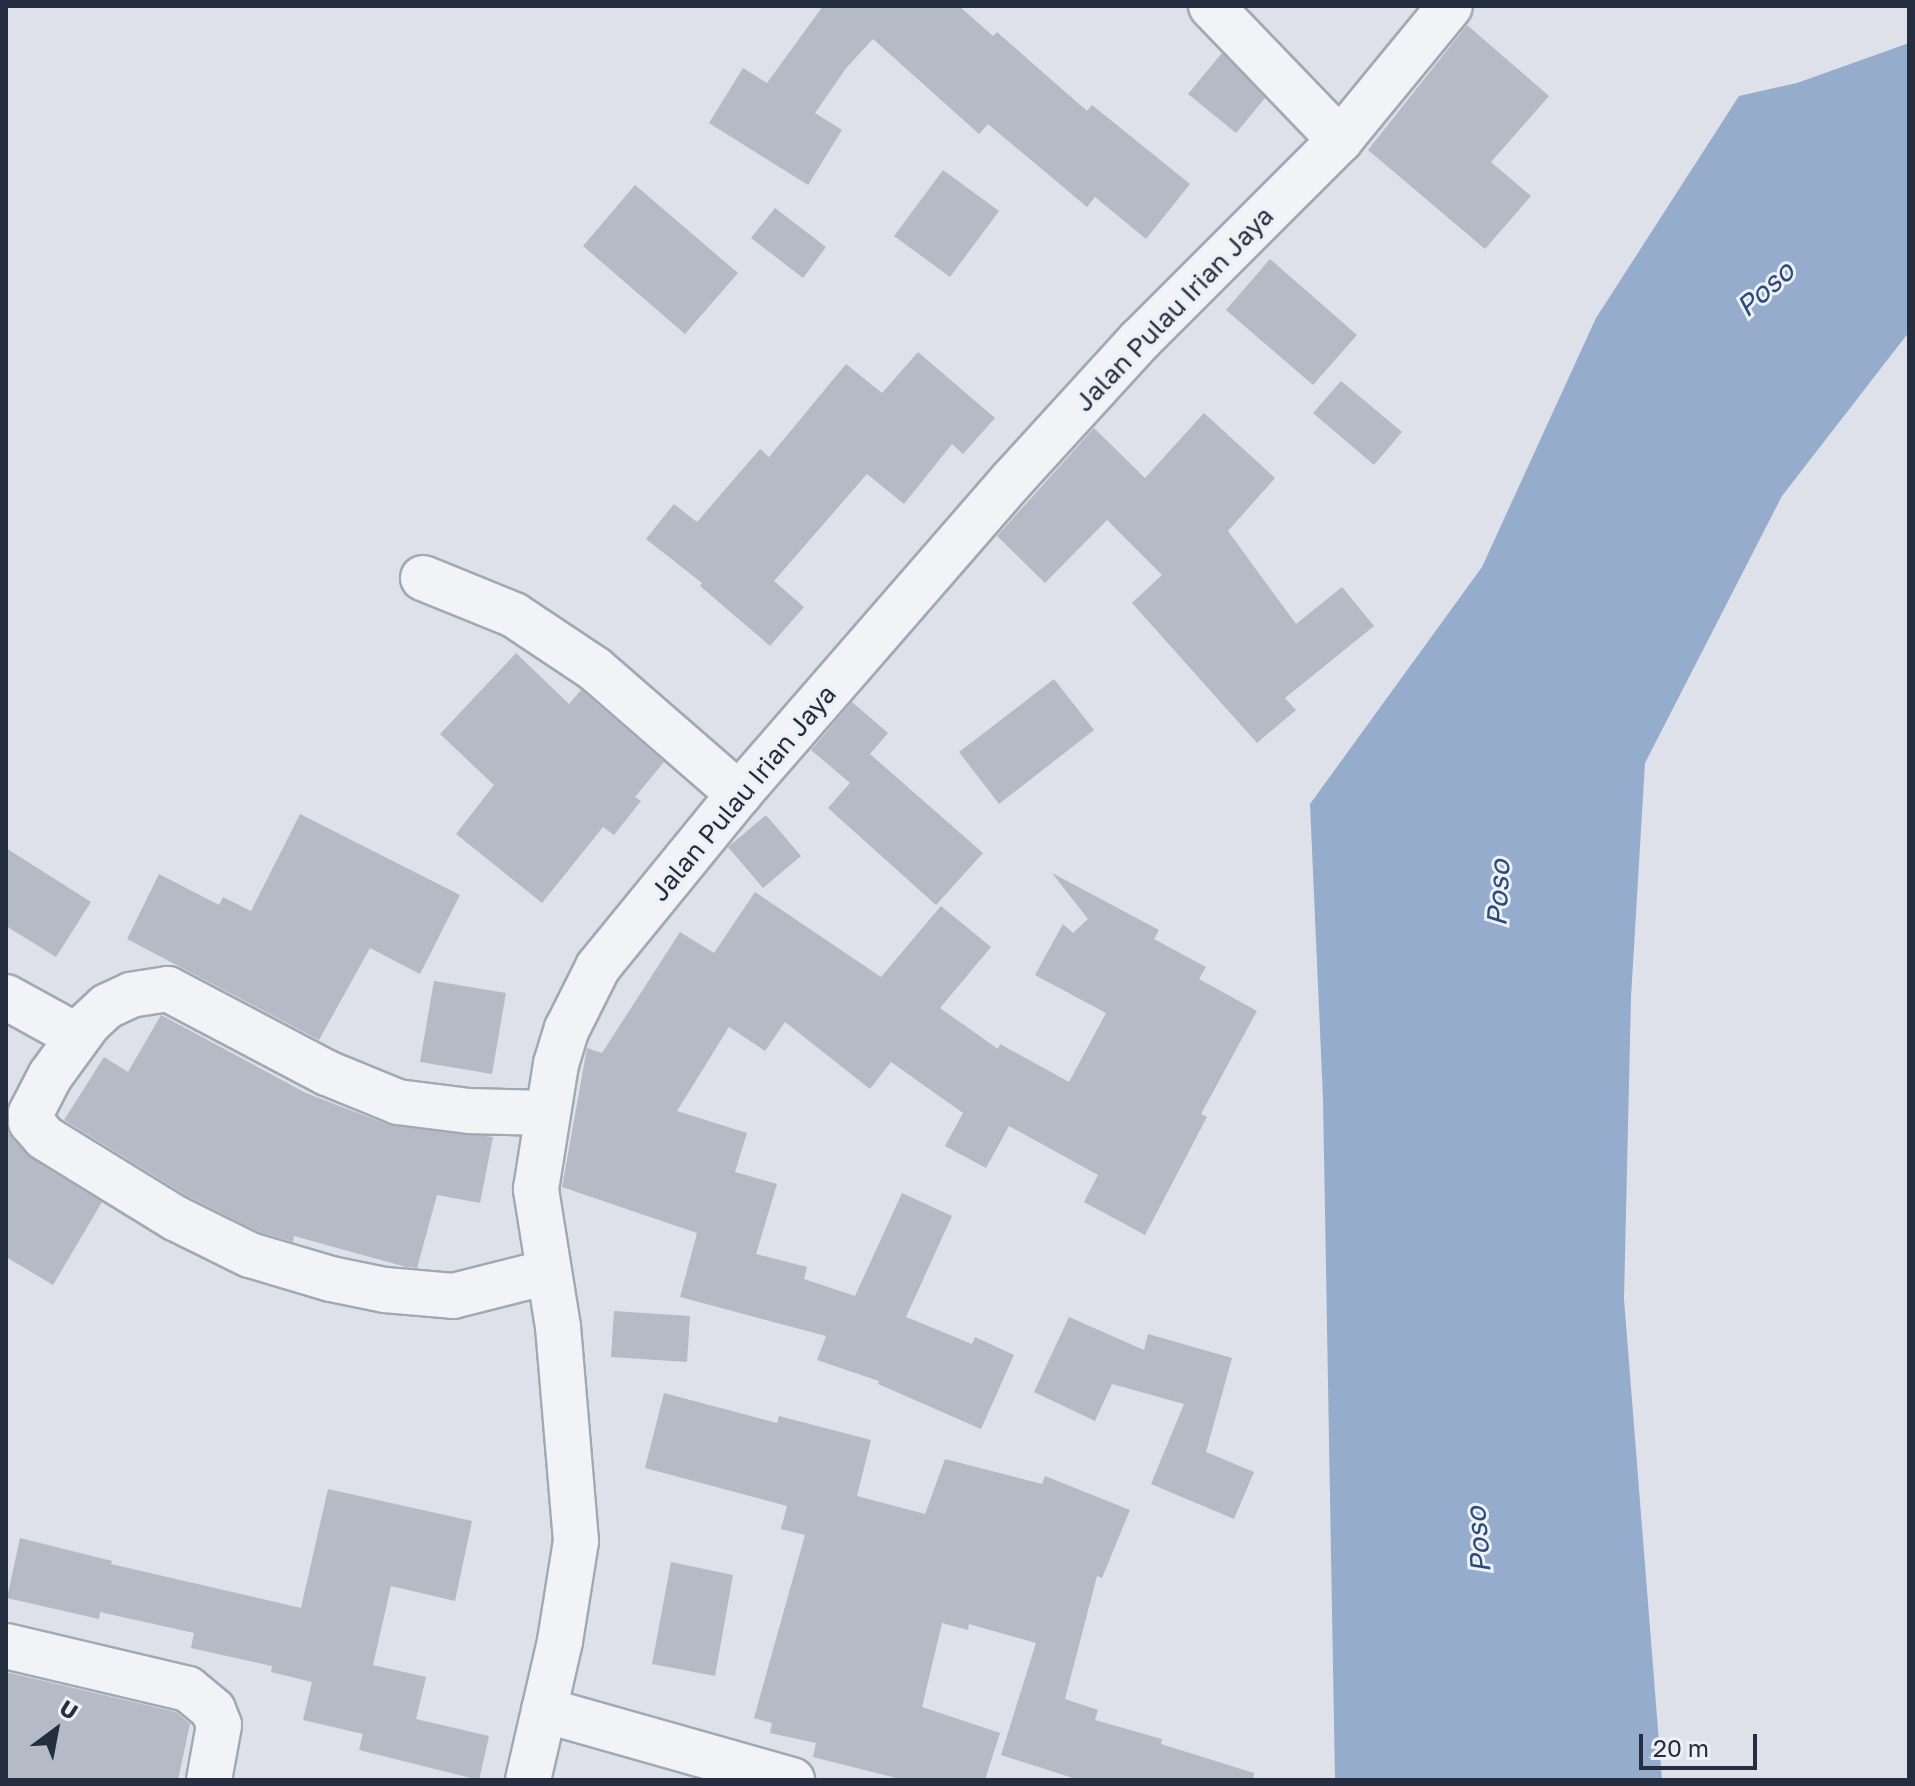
<!DOCTYPE html>
<html>
<head>
<meta charset="utf-8">
<style>
	body { margin:0 }
	#map { position:relative; width:1915px; height:1786px; overflow:hidden; background:#dee1e9; font-family:"Golos Text",sans-serif }
	div>[style] { position:absolute }
	[style*='--x'] { left:calc(var(--x)*1px); top:calc(var(--y)*1px); width:calc(var(--w)*1px); rotate:calc(var(--a)*1deg) }
	.water>* { inset:0; background:#95accd }
	.building>* { inset:0; background:#b4bac6 }
	.roads { filter:drop-shadow(2px 0 #a3a8b3) drop-shadow(-2px 0 #a3a8b3) drop-shadow(0 2px #a3a8b3) drop-shadow(0 -2px #a3a8b3) }
	.minor>* { height:44px; margin:-22px; padding:0 22px; transform-origin:22px; border-radius:22px; background:#f1f3f7 }
	span { translate:-50% -50%; white-space:nowrap; text-align:center; line-height:1.15; -webkit-text-stroke:6px #edf1f6; paint-order:stroke }
	.street-label { font-size:26px; color:#252e41 }
	.water-label { font-size:28px; color:#2b4979; font-style:italic }
	.frame { position:absolute; inset:0; border:8px solid #252e41; pointer-events:none }
	.north { position:absolute; left:16px; top:1690px; width:80px; height:80px; -webkit-text-stroke:6px #edf1f6; paint-order:stroke; rotate:32deg; font-size:22px; font-weight:700; line-height:32px; text-align:center; color:#252e41 }
	.north::after { content:''; display:block; margin:auto; width:28px; height:36px; background:#252e41; clip-path:polygon(50% 0,100% 100%,50% 72%,0 100%) }
	.scale { position:absolute; left:1639px; top:1734px; width:118px; height:36px; box-sizing:border-box; border:4px solid #252e41; border-top:0; padding-left:10px; font-size:24px; line-height:28px; white-space:nowrap; color:#252e41; -webkit-text-stroke:6px #edf1f6; paint-order:stroke }
</style>
</head>
<body>
<div id="map">
	<div class="water">
		<i style="clip-path:polygon(1909px 43px,1909px 332px,1782px 496px,1645px 763px,1631px 997px,1624px 1299px,1662px 1780px,1335px 1780px,1323px 1099px,1310px 804px,1482px 567px,1596px 318px,1739px 96px,1797px 83px)"></i>
	</div>
	<div class="building">
		<i style="clip-path:polygon(823px 6px,959px 6px,993px 36px,997px 32px,1087px 111px,1092px 105px,1190px 184px,1146px 239px,1095px 197px,1087px 207px,988px 124px,979px 134px,873px 39px,847px 67px,815px 113px,842px 130px,808px 185px,709px 123px,743px 68px,767px 83px)"></i>
		<i style="clip-path:polygon(1467px 25px,1549px 96px,1491px 162px,1531px 196px,1485px 249px,1368px 150px)"></i>
		<i style="clip-path:polygon(1222px 53px,1265px 98px,1236px 133px,1188px 94px)"></i>
		<i style="clip-path:polygon(943px 170px,999px 211px,950px 277px,894px 236px)"></i>
		<i style="clip-path:polygon(635px 185px,738px 273px,685px 334px,583px 246px)"></i>
		<i style="clip-path:polygon(775px 208px,826px 247px,803px 278px,751px 238px)"></i>
		<i style="clip-path:polygon(1270px 259px,1357px 335px,1313px 385px,1226px 310px)"></i>
		<i style="clip-path:polygon(918px 352px,995px 418px,963px 454px,952px 444px,904px 504px,867px 474px,774px 581px,804px 607px,770px 646px,700px 586px,702px 583px,646px 539px,674px 504px,697px 522px,760px 449px,769px 457px,846px 364px,882px 393px)"></i>
		<i style="clip-path:polygon(1341px 381px,1402px 432px,1374px 465px,1313px 413px)"></i>
		<i style="clip-path:polygon(1204px 413px,1275px 478px,1228px 531px,1296px 624px,1342px 587px,1374px 626px,1285px 698px,1296px 710px,1257px 743px,1132px 603px,1162px 575px,1107px 520px,1045px 583px,997px 536px,1094px 428px,1145px 478px)"></i>
		<i style="clip-path:polygon(516px 653px,569px 704px,581px 690px,664px 762px,635px 797px,641px 801px,614px 835px,603px 827px,542px 903px,456px 834px,494px 785px,440px 734px)"></i>
		<i style="clip-path:polygon(1054px 679px,1094px 730px,999px 804px,959px 752px)"></i>
		<i style="clip-path:polygon(852px 702px,888px 733px,870px 754px,983px 853px,936px 905px,828px 808px,850px 783px,811px 750px)"></i>
		<i style="clip-path:polygon(300px 814px,460px 895px,420px 974px,370px 948px,319px 1040px,127px 939px,159px 874px,219px 905px,223px 897px,251px 911px)"></i>
		<i style="clip-path:polygon(766px 815px,801px 856px,763px 888px,728px 847px)"></i>
		<i style="clip-path:polygon(6px 848px,91px 902px,56px 957px,6px 926px)"></i>
		<i style="clip-path:polygon(1052px 873px,1159px 930px,1154px 939px,1206px 967px,1199px 979px,1257px 1011px,1201px 1114px,1207px 1117px,1145px 1235px,1084px 1202px,1098px 1175px,1009px 1126px,986px 1168px,945px 1146px,963px 1113px,891px 1062px,870px 1089px,785px 1022px,765px 1051px,729px 1027px,677px 1111px,747px 1133px,735px 1172px,777px 1184px,756px 1254px,807px 1267px,804px 1279px,855px 1296px,902px 1193px,952px 1216px,906px 1317px,972px 1344px,975px 1337px,1014px 1355px,981px 1429px,878px 1384px,879px 1381px,817px 1360px,826px 1336px,680px 1297px,697px 1233px,562px 1187px,587px 1048px,602px 1053px,680px 932px,714px 953px,755px 892px,881px 977px,941px 906px,991px 947px,940px 1008px,998px 1049px,1000px 1044px,1069px 1082px,1106px 1013px,1035px 975px,1063px 924px,1073px 933px,1088px 919px)"></i>
		<i style="clip-path:polygon(434px 981px,506px 993px,492px 1074px,420px 1062px)"></i>
		<i style="clip-path:polygon(161px 1015px,306px 1093px,389px 1125px,493px 1137px,480px 1203px,437px 1195px,417px 1268px,406px 1267px,294px 1236px,293px 1242px,259px 1232px,187px 1196px,64px 1120px,104px 1057px,128px 1072px)"></i>
		<i style="clip-path:polygon(6px 1122px,12px 1138px,32px 1159px,102px 1202px,53px 1285px,6px 1257px)"></i>
		<i style="clip-path:polygon(614px 1311px,690px 1316px,687px 1362px,611px 1357px)"></i>
		<i style="clip-path:polygon(1069px 1317px,1144px 1350px,1148px 1334px,1232px 1358px,1206px 1452px,1254px 1472px,1234px 1519px,1151px 1484px,1184px 1404px,1112px 1384px,1095px 1421px,1034px 1392px)"></i>
		<i style="clip-path:polygon(664px 1393px,777px 1423px,779px 1416px,871px 1440px,857px 1496px,925px 1514px,945px 1459px,1042px 1484px,1045px 1476px,1130px 1510px,1102px 1578px,1097px 1576px,1065px 1699px,1098px 1710px,1095px 1720px,1162px 1739px,1161px 1744px,1254px 1773px,1253px 1780px,1079px 1780px,1001px 1755px,1036px 1643px,969px 1624px,968px 1630px,942px 1623px,922px 1707px,1000px 1733px,985px 1780px,904px 1780px,813px 1757px,816px 1743px,770px 1733px,772px 1723px,754px 1718px,805px 1535px,781px 1529px,787px 1506px,645px 1468px)"></i>
		<i style="clip-path:polygon(328px 1489px,472px 1521px,455px 1601px,391px 1586px,373px 1665px,426px 1677px,416px 1719px,489px 1736px,479px 1780px,359px 1750px,363px 1734px,303px 1720px,312px 1682px,271px 1672px,272px 1666px,191px 1648px,194px 1633px,100px 1612px,99px 1619px,7px 1598px,20px 1538px,112px 1561px,111px 1564px,301px 1608px)"></i>
		<i style="clip-path:polygon(671px 1562px,733px 1575px,715px 1676px,652px 1664px)"></i>
		<i style="clip-path:polygon(6px 1672px,176px 1712px,190px 1724px,178px 1780px,6px 1780px)"></i>
	</div>
	<div class="roads">
		<div class="minor">
			<i style="--x:1211;--y:6;--w:186;--a:46.1"></i>
			<i style="--x:423;--y:578;--w:98;--a:22.1"></i>
			<i style="--x:514;--y:615;--w:97;--a:33.7"></i>
			<i style="--x:595;--y:669;--w:191;--a:41"></i>
			<i style="--x:6;--y:997;--w:81;--a:28.8"></i>
			<i style="--x:545;--y:1113;--w:76;--a:-178.5"></i>
			<i style="--x:469;--y:1111;--w:72;--a:-172.8"></i>
			<i style="--x:398;--y:1102;--w:77;--a:-157.8"></i>
			<i style="--x:327;--y:1073;--w:180;--a:-152.2"></i>
			<i style="--x:168;--y:989;--w:37;--a:171"></i>
			<i style="--x:131;--y:995;--w:26;--a:155"></i>
			<i style="--x:107;--y:1006;--w:26;--a:137"></i>
			<i style="--x:88;--y:1024;--w:64;--a:126.2"></i>
			<i style="--x:50;--y:1076;--w:42;--a:117.2"></i>
			<i style="--x:31;--y:1113;--w:9;--a:90"></i>
			<i style="--x:31;--y:1122;--w:21;--a:49"></i>
			<i style="--x:45;--y:1138;--w:153;--a:31.6"></i>
			<i style="--x:175;--y:1218;--w:84;--a:26.3"></i>
			<i style="--x:250;--y:1255;--w:84;--a:16.5"></i>
			<i style="--x:331;--y:1279;--w:55;--a:11.5"></i>
			<i style="--x:385;--y:1290;--w:68;--a:5"></i>
			<i style="--x:453;--y:1296;--w:98;--a:-14.2"></i>
			<i style="--x:6;--y:1646;--w:187;--a:13.3"></i>
			<i style="--x:188;--y:1689;--w:33;--a:40"></i>
			<i style="--x:213;--y:1710;--w:16;--a:68"></i>
			<i style="--x:219;--y:1725;--w:56;--a:100.3"></i>
			<i style="--x:544;--y:1710;--w:258;--a:15.8"></i>
			<i style="--x:528;--y:1780;--w:143;--a:-77"></i>
			<i style="--x:560;--y:1641;--w:101;--a:-80.9"></i>
			<i style="--x:576;--y:1541;--w:215;--a:-94.8"></i>
			<i style="--x:558;--y:1327;--w:140;--a:-99.1"></i>
			<i style="--x:536;--y:1189;--w:127;--a:-80.9"></i>
			<i style="--x:556;--y:1064;--w:37;--a:-73"></i>
			<i style="--x:567;--y:1029;--w:69;--a:-63.4"></i>
			<i style="--x:598;--y:967;--w:223;--a:-50.8"></i>
			<i style="--x:739;--y:794;--w:416;--a:-49"></i>
			<i style="--x:1012;--y:480;--w:190;--a:-47.6"></i>
			<i style="--x:1140;--y:340;--w:283;--a:-45"></i>
			<i style="--x:1340;--y:140;--w:173;--a:-50.6"></i>
		</div>
	</div>
	<div class="street-label">
		<span style="left:1174px;top:309px;rotate:-46deg">Jalan Pulau Irian Jaya</span>
		<span style="left:743px;top:793px;rotate:-50deg">Jalan Pulau Irian Jaya</span>
	</div>
	<div class="water-label">
		<span style="left:1765px;top:289px;rotate:-42deg">Poso</span>
		<span style="left:1498px;top:893px;rotate:-87deg">Poso</span>
		<span style="left:1478px;top:1540px;rotate:-95deg">Poso</span>
	</div>
	<div class="frame"></div>
	<div class="north">U</div>
	<div class="scale">20 m</div>
</div>
</body>
</html>
